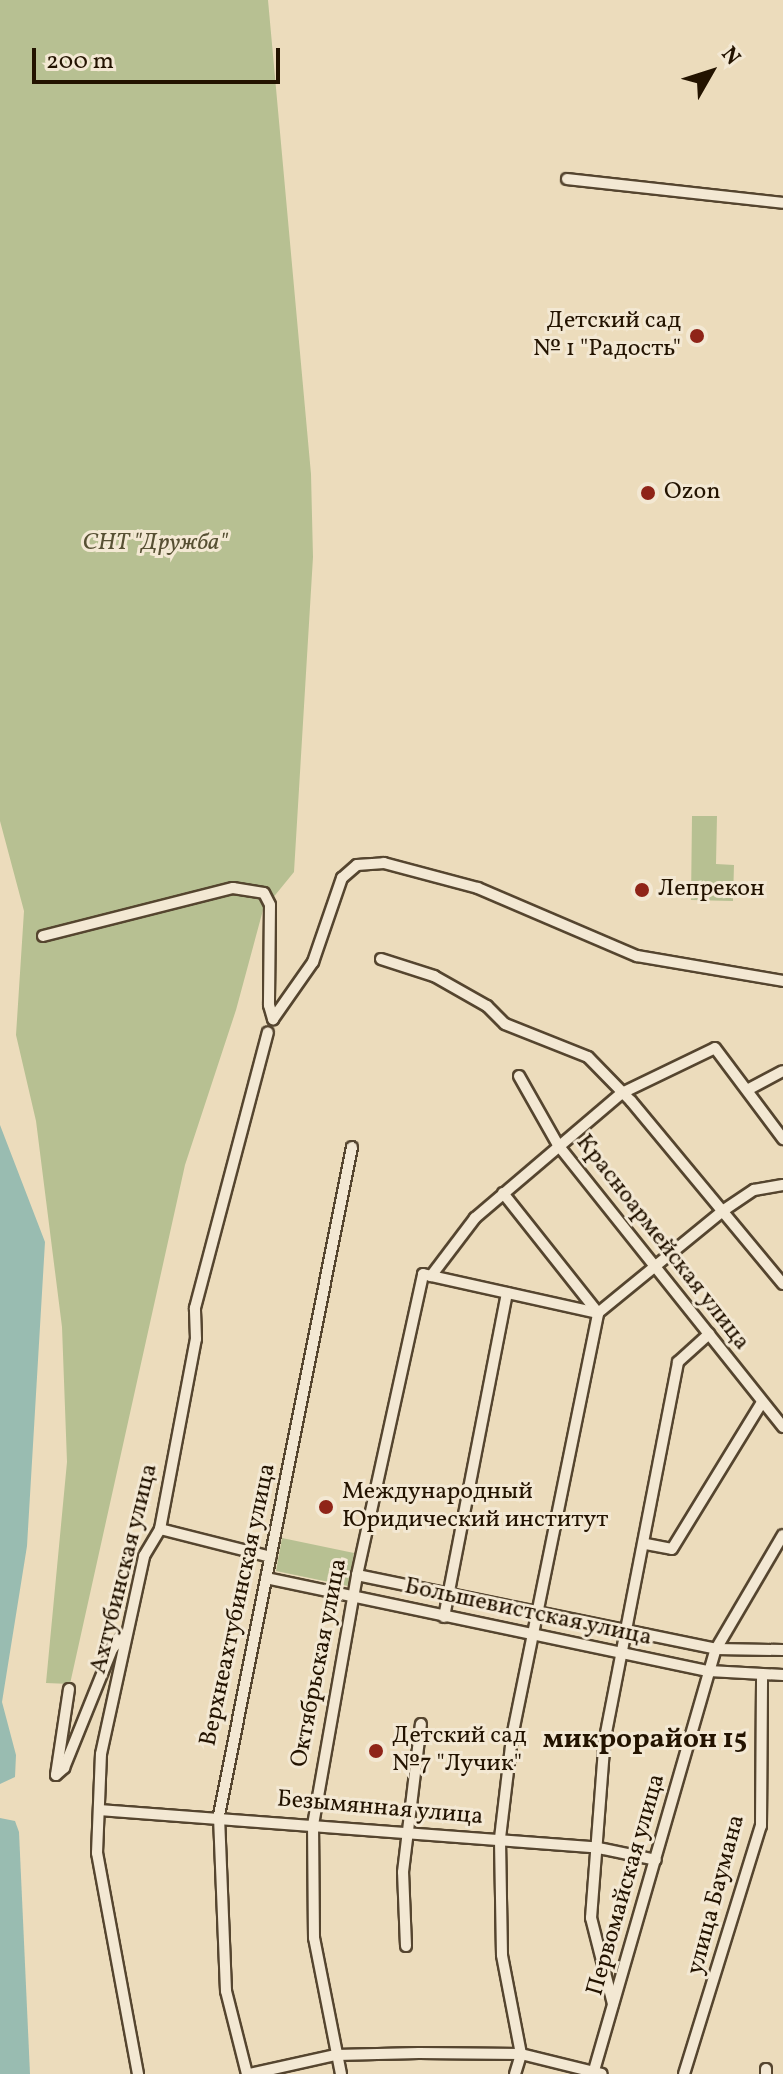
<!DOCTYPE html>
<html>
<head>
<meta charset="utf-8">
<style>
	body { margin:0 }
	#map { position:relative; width:783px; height:2074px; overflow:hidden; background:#ecdcbc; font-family:Vollkorn,serif }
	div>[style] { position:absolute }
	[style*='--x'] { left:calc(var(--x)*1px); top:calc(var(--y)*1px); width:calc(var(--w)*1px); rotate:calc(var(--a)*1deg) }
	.green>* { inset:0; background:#b7c092 }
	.water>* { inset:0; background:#99bcb1 }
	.roads { filter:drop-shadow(2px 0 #55452f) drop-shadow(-2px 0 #55452f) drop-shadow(0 2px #55452f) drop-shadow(0 -2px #55452f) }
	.minor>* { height:10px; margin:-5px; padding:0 5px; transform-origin:5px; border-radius:5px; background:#f3e8d3 }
	.dots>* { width:22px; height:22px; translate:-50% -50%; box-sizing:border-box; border:4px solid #f3e8d3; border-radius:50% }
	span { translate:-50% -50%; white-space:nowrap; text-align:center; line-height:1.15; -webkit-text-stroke:6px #f3e8d3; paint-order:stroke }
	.poi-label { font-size:24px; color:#231300 }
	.right { translate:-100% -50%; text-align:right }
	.left { translate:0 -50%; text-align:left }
	.park-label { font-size:24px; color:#575033; font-style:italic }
	.street-label { font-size:24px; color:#231300 }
	.quarter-label { font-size:28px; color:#231300; font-weight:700 }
	.north { position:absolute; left:671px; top:32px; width:80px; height:80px; -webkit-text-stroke:6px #f3e8d3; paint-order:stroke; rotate:51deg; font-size:22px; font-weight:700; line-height:32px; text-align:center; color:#231300 }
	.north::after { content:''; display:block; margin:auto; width:28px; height:36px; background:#231300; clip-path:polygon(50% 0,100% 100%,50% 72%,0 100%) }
	.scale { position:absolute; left:32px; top:48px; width:248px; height:36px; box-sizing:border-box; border:4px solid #231300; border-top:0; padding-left:10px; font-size:24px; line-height:28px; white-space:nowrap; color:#231300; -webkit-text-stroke:6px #f3e8d3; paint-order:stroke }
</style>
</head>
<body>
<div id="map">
	<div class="green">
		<i style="clip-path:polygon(0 0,268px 0,311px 474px,313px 557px,294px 872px,263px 910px,236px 1010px,185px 1165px,70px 1684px,46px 1683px,67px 1462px,62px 1327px,36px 1121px,16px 1035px,24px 911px,0 821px)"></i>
		<i style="clip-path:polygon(692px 816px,717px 816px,716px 864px,734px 865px,733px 901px,691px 900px)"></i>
		<i style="clip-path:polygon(282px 1538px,354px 1553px,348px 1586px,276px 1571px)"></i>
	</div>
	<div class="water">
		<i style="clip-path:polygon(0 1125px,45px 1242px,27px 1546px,2px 1702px,16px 1755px,15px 1777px,0 1784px)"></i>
		<i style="clip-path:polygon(0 1818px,15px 1821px,19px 1832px,30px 2074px,0 2074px)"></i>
	</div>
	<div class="roads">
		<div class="minor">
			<i style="--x:567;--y:179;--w:217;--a:6.3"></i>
			<i style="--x:43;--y:936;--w:196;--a:-14.2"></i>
			<i style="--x:233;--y:888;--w:31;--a:9"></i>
			<i style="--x:264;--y:893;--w:13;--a:63"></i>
			<i style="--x:270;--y:905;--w:100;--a:90.6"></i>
			<i style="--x:269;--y:1005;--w:15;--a:74"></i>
			<i style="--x:273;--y:1019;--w:70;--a:-54.9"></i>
			<i style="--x:313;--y:962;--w:89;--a:-71"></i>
			<i style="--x:342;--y:878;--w:20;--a:-41"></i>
			<i style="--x:357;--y:865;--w:27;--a:-4"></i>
			<i style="--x:384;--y:863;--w:97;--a:14.9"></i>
			<i style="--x:478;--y:888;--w:173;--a:23.2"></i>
			<i style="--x:637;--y:956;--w:148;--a:9.7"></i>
			<i style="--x:381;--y:959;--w:56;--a:17.8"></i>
			<i style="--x:434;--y:976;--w:61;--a:29.5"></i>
			<i style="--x:487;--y:1006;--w:25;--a:45"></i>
			<i style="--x:505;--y:1024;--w:89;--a:21.7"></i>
			<i style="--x:588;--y:1057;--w:62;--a:45.7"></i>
			<i style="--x:631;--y:1101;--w:238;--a:50.3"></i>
			<i style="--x:519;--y:1076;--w:79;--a:60.5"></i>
			<i style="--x:558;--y:1145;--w:361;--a:51.4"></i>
			<i style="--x:749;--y:1089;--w:38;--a:-28"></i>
			<i style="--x:503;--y:1193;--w:153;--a:51.6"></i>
			<i style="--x:431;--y:1276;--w:171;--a:12.5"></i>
			<i style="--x:160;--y:1529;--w:114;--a:14.2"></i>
			<i style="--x:646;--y:1544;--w:26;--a:11"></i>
			<i style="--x:672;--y:1549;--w:172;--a:-58.5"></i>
			<i style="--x:357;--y:1575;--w:367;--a:11.6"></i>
			<i style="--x:716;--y:1649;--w:67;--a:0.9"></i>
			<i style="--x:266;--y:1578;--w:453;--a:11.9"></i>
			<i style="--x:709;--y:1671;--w:74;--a:3.1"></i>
			<i style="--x:444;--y:1617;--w:330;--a:-79"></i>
			<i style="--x:69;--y:1689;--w:87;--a:98.6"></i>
			<i style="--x:56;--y:1775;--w:11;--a:-41"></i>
			<i style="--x:64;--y:1768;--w:128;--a:-68"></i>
			<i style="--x:112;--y:1649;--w:16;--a:-50"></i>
			<i style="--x:99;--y:1810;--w:496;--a:4.3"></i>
			<i style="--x:594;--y:1847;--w:63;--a:11.8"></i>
			<i style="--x:406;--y:1946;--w:74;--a:-92.3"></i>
			<i style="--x:403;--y:1872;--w:149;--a:-83.1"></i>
			<i style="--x:613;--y:2004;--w:89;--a:-104.3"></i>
			<i style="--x:591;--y:1918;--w:181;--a:-85.6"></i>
			<i style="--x:605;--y:1738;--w:383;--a:-79"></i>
			<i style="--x:678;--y:1362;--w:42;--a:-42.1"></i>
			<i style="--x:138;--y:2074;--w:225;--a:-100.5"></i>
			<i style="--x:97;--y:1853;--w:99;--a:-87.7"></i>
			<i style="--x:101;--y:1754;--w:203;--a:-77.7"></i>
			<i style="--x:144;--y:1556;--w:31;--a:-59"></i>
			<i style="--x:160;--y:1529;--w:193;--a:-79.3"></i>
			<i style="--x:196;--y:1339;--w:31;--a:-92"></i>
			<i style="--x:195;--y:1308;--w:285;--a:-75.2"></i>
			<i style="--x:247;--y:2074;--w:86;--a:-104.2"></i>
			<i style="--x:226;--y:1991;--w:176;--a:-92.3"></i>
			<i style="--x:219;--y:1815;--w:681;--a:-78.74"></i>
			<i style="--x:250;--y:2074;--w:88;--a:-12.5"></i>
			<i style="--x:336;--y:2055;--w:83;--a:-1.4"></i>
			<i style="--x:419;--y:2053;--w:102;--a:0.6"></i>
			<i style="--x:521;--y:2054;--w:83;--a:13.9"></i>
			<i style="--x:341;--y:2074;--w:139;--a:-101.2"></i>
			<i style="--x:314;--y:1938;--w:113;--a:-90.5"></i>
			<i style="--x:313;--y:1825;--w:254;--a:-80"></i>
			<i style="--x:357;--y:1575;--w:308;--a:-77.6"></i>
			<i style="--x:423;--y:1274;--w:8;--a:14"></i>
			<i style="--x:431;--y:1276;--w:73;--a:-52.8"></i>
			<i style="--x:475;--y:1218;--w:193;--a:-40.4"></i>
			<i style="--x:622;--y:1093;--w:103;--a:-25.8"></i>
			<i style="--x:715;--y:1048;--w:114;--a:53.2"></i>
			<i style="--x:515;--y:2074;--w:21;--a:-73"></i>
			<i style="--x:521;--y:2054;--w:101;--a:-100.9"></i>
			<i style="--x:502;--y:1955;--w:117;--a:-91"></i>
			<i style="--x:500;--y:1838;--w:102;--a:-83.2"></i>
			<i style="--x:512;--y:1737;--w:433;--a:-78.5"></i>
			<i style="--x:598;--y:1313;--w:163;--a:-39.3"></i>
			<i style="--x:724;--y:1210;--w:36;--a:-34"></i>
			<i style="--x:754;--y:1190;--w:29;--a:-10"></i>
			<i style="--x:593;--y:2074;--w:442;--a:-73.9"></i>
			<i style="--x:716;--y:1649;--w:132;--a:-59.6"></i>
			<i style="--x:684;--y:2074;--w:260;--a:-72.8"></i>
			<i style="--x:761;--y:1826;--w:151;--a:-89.6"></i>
			<i style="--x:766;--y:2074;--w:5;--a:-90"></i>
		</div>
	</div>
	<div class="dots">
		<i style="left:697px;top:336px;background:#8f2418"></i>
		<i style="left:648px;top:493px;background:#8f2418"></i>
		<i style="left:642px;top:890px;background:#8f2418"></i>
		<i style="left:326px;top:1507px;background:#8f2418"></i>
		<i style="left:376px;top:1751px;background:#8f2418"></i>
	</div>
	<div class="poi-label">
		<span class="right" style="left:681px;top:336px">Детский сад<br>№ 1 "Радость"</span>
		<span class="left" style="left:664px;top:493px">Ozon</span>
		<span class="left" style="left:658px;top:890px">Лепрекон</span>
		<span class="left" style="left:342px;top:1507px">Международный<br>Юридический институт</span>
		<span class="left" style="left:392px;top:1751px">Детский сад<br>№7 "Лучик"</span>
	</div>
	<div class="park-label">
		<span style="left:155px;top:544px">СНТ "Дружба"</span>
	</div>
	<div class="street-label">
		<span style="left:662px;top:1243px;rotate:52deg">Красноармейская улица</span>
		<span style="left:125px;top:1569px;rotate:-76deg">Ахтубинская улица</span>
		<span style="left:239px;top:1605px;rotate:-78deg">Верхнеахтубинская улица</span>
		<span style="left:528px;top:1613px;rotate:12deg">Большевистская улица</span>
		<span style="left:320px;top:1663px;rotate:-79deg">Октябрьская улица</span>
		<span style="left:380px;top:1809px;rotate:5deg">Безымянная улица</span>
		<span style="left:627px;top:1885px;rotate:-74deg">Первомайская улица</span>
		<span style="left:717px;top:1895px;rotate:-75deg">улица Баумана</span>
	</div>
	<div class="quarter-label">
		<span style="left:645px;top:1740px">микрорайон 15</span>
	</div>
	<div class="north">N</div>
	<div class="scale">200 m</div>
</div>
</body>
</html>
